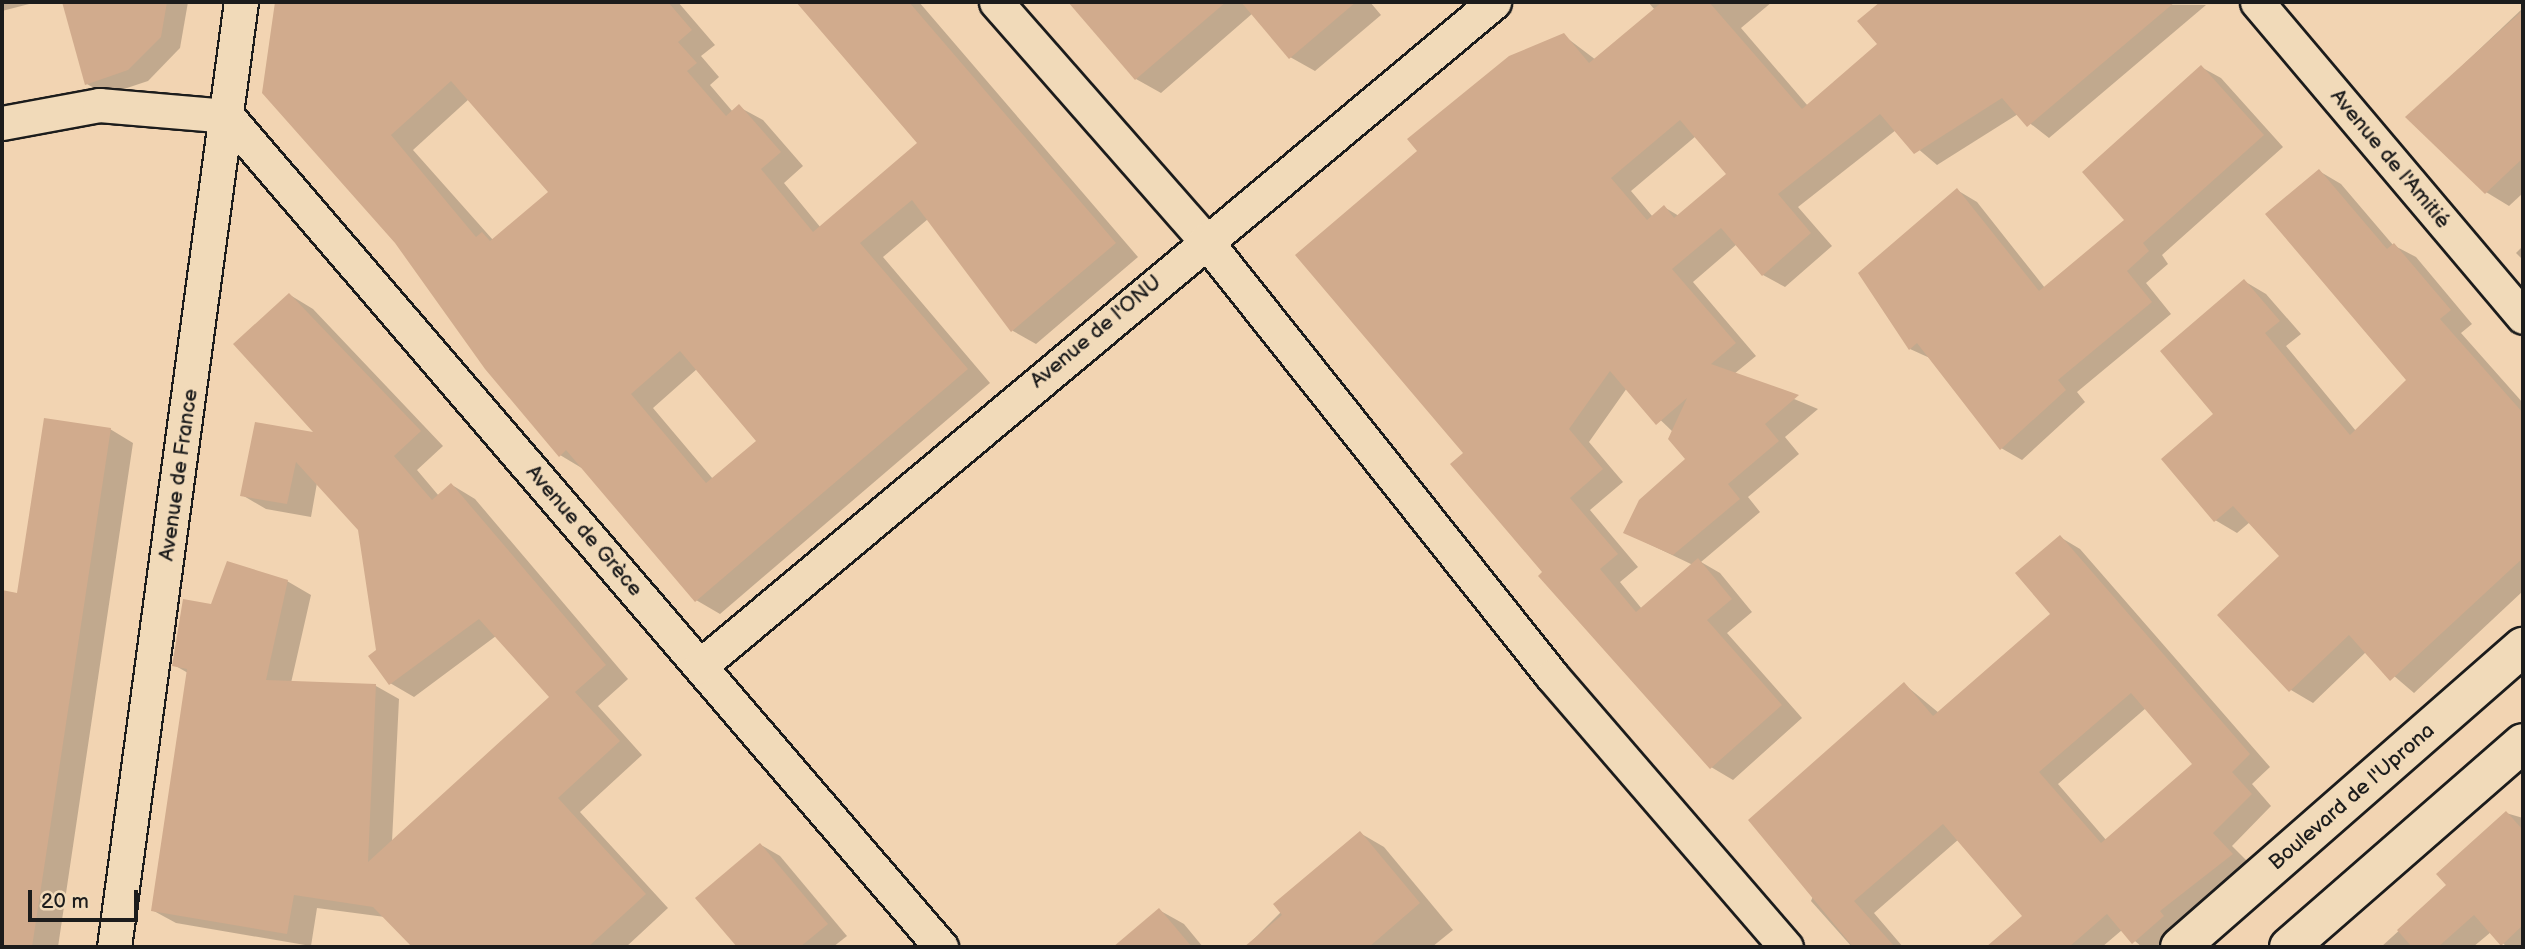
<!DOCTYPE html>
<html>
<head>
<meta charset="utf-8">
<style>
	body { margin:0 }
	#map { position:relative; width:2525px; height:949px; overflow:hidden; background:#f2d4b2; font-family:"Balsamiq Sans",sans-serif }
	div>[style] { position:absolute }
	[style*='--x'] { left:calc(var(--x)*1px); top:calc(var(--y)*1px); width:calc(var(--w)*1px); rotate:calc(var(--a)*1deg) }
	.shadow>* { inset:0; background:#0003 }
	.building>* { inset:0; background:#d1ab8d }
	.roads { filter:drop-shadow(2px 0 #1c1c1c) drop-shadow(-2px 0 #1c1c1c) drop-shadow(0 2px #1c1c1c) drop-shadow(0 -2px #1c1c1c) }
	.street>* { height:33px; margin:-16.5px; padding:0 16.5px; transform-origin:16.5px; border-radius:16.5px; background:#f1dab9 }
	.secondary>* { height:38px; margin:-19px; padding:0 19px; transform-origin:19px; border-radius:19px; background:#f1dab9 }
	span { translate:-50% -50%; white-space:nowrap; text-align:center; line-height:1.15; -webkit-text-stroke:5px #f1dab9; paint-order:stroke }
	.street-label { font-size:21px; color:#1c1c1c }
	.frame { position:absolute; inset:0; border:4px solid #1c1c1c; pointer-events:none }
	.scale { position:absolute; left:28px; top:890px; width:110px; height:32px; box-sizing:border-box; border:4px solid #1c1c1c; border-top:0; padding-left:9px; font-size:21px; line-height:24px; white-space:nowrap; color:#1c1c1c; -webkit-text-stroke:5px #f1dab9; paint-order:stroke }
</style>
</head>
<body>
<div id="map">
	<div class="shadow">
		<i style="clip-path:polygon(2px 2px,37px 2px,2px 11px)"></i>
		<i style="clip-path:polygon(72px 2px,188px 2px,180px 48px,148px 81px,106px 95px,87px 84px,65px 9px)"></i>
		<i style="clip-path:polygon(evenodd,276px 2px,678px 2px,715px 45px,701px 56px,719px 77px,710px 85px,733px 112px,739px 107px,763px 120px,803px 166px,784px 183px,821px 228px,919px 143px,798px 2px,919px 2px,1138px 257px,1036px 344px,1013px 331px,928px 219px,883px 257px,990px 383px,720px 614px,696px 600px,585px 470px,560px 455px,397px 242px,264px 92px,276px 2px,469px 99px,550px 192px,493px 240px,413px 150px,469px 99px,276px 2px,697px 369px,758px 441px,713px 479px,653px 408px,697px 369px)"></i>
		<i style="clip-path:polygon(1071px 2px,1370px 2px,1381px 15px,1315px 71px,1290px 57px,1253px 13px,1161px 93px,1136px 79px)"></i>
		<i style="clip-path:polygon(evenodd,1648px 2px,1772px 2px,1741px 28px,1808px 106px,1880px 44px,1860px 21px,1883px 2px,2206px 5px,2049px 138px,2018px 114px,1937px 165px,1896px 130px,1798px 207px,1832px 246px,1785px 287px,1763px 275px,1737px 244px,1693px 282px,1756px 356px,1734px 374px,1818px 409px,1785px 437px,1799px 454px,1748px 497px,1760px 512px,1701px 562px,1720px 573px,1752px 612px,1727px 633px,1802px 718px,1733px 780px,1711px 767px,1545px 572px,1466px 453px,1563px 35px,1596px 60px,1655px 10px,1648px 2px,1696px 136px,1728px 174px,1679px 216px,1664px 207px,1653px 217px,1631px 191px,1696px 136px,1648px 2px,1627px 388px,1673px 432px,1687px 459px,1626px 533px,1693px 565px,1642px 609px,1620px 582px,1638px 567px,1590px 510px,1623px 482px,1589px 442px,1627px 388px)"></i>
		<i style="clip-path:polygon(2523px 8px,2523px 193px,2509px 206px,2486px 192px,2408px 117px)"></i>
		<i style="clip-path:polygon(2201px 67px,2221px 78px,2283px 147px,2162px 255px,2168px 264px,2146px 283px,2171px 314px,2077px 392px,2085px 402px,2022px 460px,2001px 448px,1932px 359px,1910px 349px,1957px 190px,1977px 202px,2045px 288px,2127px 220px)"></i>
		<i style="clip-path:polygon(2319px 171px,2341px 184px,2393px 245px,2416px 257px,2472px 324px,2461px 333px,2523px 403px,2523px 591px,2414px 693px,2366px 652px,2313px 703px,2291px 690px,2281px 557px,2250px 522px,2237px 533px,2215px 520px,2216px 414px,2244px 281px,2266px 294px,2301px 334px,2286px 346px,2356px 431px,2409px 380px)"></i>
		<i style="clip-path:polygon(2523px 246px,2523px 260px,2516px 253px)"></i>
		<i style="clip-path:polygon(290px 295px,313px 309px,443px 446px,417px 470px,439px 496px,452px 485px,475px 499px,628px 679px,598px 706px,642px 755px,580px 812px,668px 908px,626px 947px,413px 947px,385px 917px,317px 908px,311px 946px,176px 923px,152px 910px,188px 673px,174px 665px,212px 606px,287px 581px,311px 595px,291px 683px,376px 686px,399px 699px,392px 842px,551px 697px,496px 636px,414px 697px,390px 683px,378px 651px,360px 529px,317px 483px,311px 517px,266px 509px,242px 495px,318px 435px)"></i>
		<i style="clip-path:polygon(110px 429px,133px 443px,58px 947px,2px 947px,2px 592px,19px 595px)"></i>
		<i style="clip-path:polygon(evenodd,2060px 537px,2080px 549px,2270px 767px,2252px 784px,2271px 806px,2232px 846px,2252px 866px,2161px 947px,2142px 947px,2122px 930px,2102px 947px,1989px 947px,2025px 916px,1959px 839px,1874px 913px,1903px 947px,1852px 947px,1811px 901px,1904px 684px,1939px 713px,2053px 614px,2060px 537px,2146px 708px,2195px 764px,2107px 841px,2058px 784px,2146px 708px)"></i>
		<i style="clip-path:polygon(2506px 813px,2523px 818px,2523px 947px,2507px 947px,2491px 932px,2473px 947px,2381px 947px,2449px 885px)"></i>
		<i style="clip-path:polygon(1360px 833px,1384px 847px,1453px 930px,1432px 947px,1246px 947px)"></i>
		<i style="clip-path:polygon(761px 845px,780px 856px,847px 936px,833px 947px,739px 947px,697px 898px)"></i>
		<i style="clip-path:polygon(1159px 910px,1184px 924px,1203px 947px,1142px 947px,1131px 934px)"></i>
	</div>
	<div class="building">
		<i style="clip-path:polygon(62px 2px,167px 2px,161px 37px,128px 70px,85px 85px)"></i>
		<i style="clip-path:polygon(evenodd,275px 2px,668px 2px,692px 30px,678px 42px,697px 63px,687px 71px,726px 116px,739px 104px,781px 152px,761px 169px,813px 232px,917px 143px,796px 2px,909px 2px,1116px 243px,1011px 332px,912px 200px,860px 243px,968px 369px,695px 602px,566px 450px,559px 457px,485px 369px,395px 243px,262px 93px,275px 2px,451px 81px,548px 192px,490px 241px,482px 232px,476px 237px,391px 135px,451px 81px,275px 2px,680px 351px,756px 441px,706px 483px,631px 394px,680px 351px)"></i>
		<i style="clip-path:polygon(1068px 2px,1226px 2px,1135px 80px)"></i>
		<i style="clip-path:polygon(1241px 2px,1356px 2px,1289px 59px)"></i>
		<i style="clip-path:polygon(evenodd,1662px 2px,1709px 2px,1802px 109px,1877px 44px,1857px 21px,1880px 2px,2175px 2px,2027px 127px,2002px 98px,1914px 154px,1880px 114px,1778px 194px,1811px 233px,1762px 276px,1721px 228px,1672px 269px,1736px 343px,1711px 364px,1799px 395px,1765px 424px,1779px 441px,1728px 484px,1740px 499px,1673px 555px,1623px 533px,1639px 500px,1685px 459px,1668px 439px,1687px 398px,1656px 425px,1610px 371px,1569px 429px,1603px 469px,1570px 498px,1618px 554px,1600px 569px,1636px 612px,1698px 558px,1732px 599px,1707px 620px,1782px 705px,1710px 769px,1538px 576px,1542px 572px,1450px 464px,1463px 453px,1295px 255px,1417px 151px,1407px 139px,1509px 56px,1564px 33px,1589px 63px,1662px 2px,1680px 120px,1726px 174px,1674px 218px,1664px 205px,1647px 220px,1611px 178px,1680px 120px)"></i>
		<i style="clip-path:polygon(2523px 10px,2523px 158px,2485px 194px,2405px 117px)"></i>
		<i style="clip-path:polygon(2201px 65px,2264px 135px,2143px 243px,2149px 251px,2127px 271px,2152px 302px,2058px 380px,2066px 390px,2000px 450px,1917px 343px,1909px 350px,1858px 273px,1957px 188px,2039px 291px,2124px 220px,2082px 172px)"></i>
		<i style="clip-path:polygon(2319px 169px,2387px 249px,2394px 243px,2451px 310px,2440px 319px,2523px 413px,2523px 558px,2390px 681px,2349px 635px,2289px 692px,2217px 615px,2279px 556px,2233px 506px,2214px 522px,2161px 459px,2213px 414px,2160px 351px,2244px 279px,2280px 321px,2265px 333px,2350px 435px,2406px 380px,2265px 214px)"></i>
		<i style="clip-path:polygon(289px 293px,421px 431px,394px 456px,432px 500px,451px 483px,606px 665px,575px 692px,620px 741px,558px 798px,646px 894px,588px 947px,412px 947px,373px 907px,294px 895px,287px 934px,151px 911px,187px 669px,172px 666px,183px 599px,211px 604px,227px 561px,288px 580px,266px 680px,376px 684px,368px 862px,549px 697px,479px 619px,389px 685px,368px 656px,376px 650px,358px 530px,296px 462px,287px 504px,240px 496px,255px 422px,313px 432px,233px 344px)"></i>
		<i style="clip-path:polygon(44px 418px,111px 428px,32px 947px,2px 947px,2px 590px,17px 593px)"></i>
		<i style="clip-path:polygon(evenodd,2060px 535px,2250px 754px,2232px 772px,2252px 794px,2213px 833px,2233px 854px,2160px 911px,2164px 916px,2132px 944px,2107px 914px,2069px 947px,1986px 947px,2022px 916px,1943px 824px,1854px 901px,1895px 947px,1853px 947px,1748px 820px,1904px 682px,1933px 716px,2050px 614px,2015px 573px,2060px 535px,2131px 693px,2192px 764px,2101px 843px,2039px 772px,2131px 693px)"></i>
		<i style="clip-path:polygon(2506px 811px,2523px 830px,2523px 925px,2501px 946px,2474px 915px,2438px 947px,2412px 947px,2397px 930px,2446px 885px,2436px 874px)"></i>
		<i style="clip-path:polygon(1360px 831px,1420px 903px,1369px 947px,1244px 947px,1282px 915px,1273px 904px)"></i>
		<i style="clip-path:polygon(760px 843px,828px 924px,800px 947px,737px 947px,695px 898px)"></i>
		<i style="clip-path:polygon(1159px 908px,1192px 947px,1113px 947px)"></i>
	</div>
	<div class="roads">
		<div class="street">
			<i style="--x:996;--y:2;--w:317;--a:48.7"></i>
			<i style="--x:1205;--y:240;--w:557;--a:51.48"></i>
			<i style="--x:1552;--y:676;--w:358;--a:49.2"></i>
			<i style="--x:2257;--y:2;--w:412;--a:49.8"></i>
			<i style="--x:227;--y:116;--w:1096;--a:49.33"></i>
			<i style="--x:2;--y:123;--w:99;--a:-10.5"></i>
			<i style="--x:99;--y:105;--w:128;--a:4.9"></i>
			<i style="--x:700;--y:666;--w:1035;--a:-39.9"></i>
			<i style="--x:114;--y:947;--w:953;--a:-82.35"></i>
		</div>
		<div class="secondary">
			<i style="--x:2180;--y:947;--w:456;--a:-41.2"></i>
			<i style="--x:2289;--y:947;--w:310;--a:-41.1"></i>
		</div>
	</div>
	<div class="street-label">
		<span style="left:2390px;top:159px;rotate:50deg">Avenue de l'Amitié</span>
		<span style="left:1096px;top:332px;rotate:-40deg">Avenue de l'ONU</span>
		<span style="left:179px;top:475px;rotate:-82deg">Avenue de France</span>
		<span style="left:584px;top:531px;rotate:49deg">Avenue de Grèce</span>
		<span style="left:2352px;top:797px;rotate:-41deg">Boulevard de l'Uprona</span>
	</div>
	<div class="frame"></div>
	<div class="scale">20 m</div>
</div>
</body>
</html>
